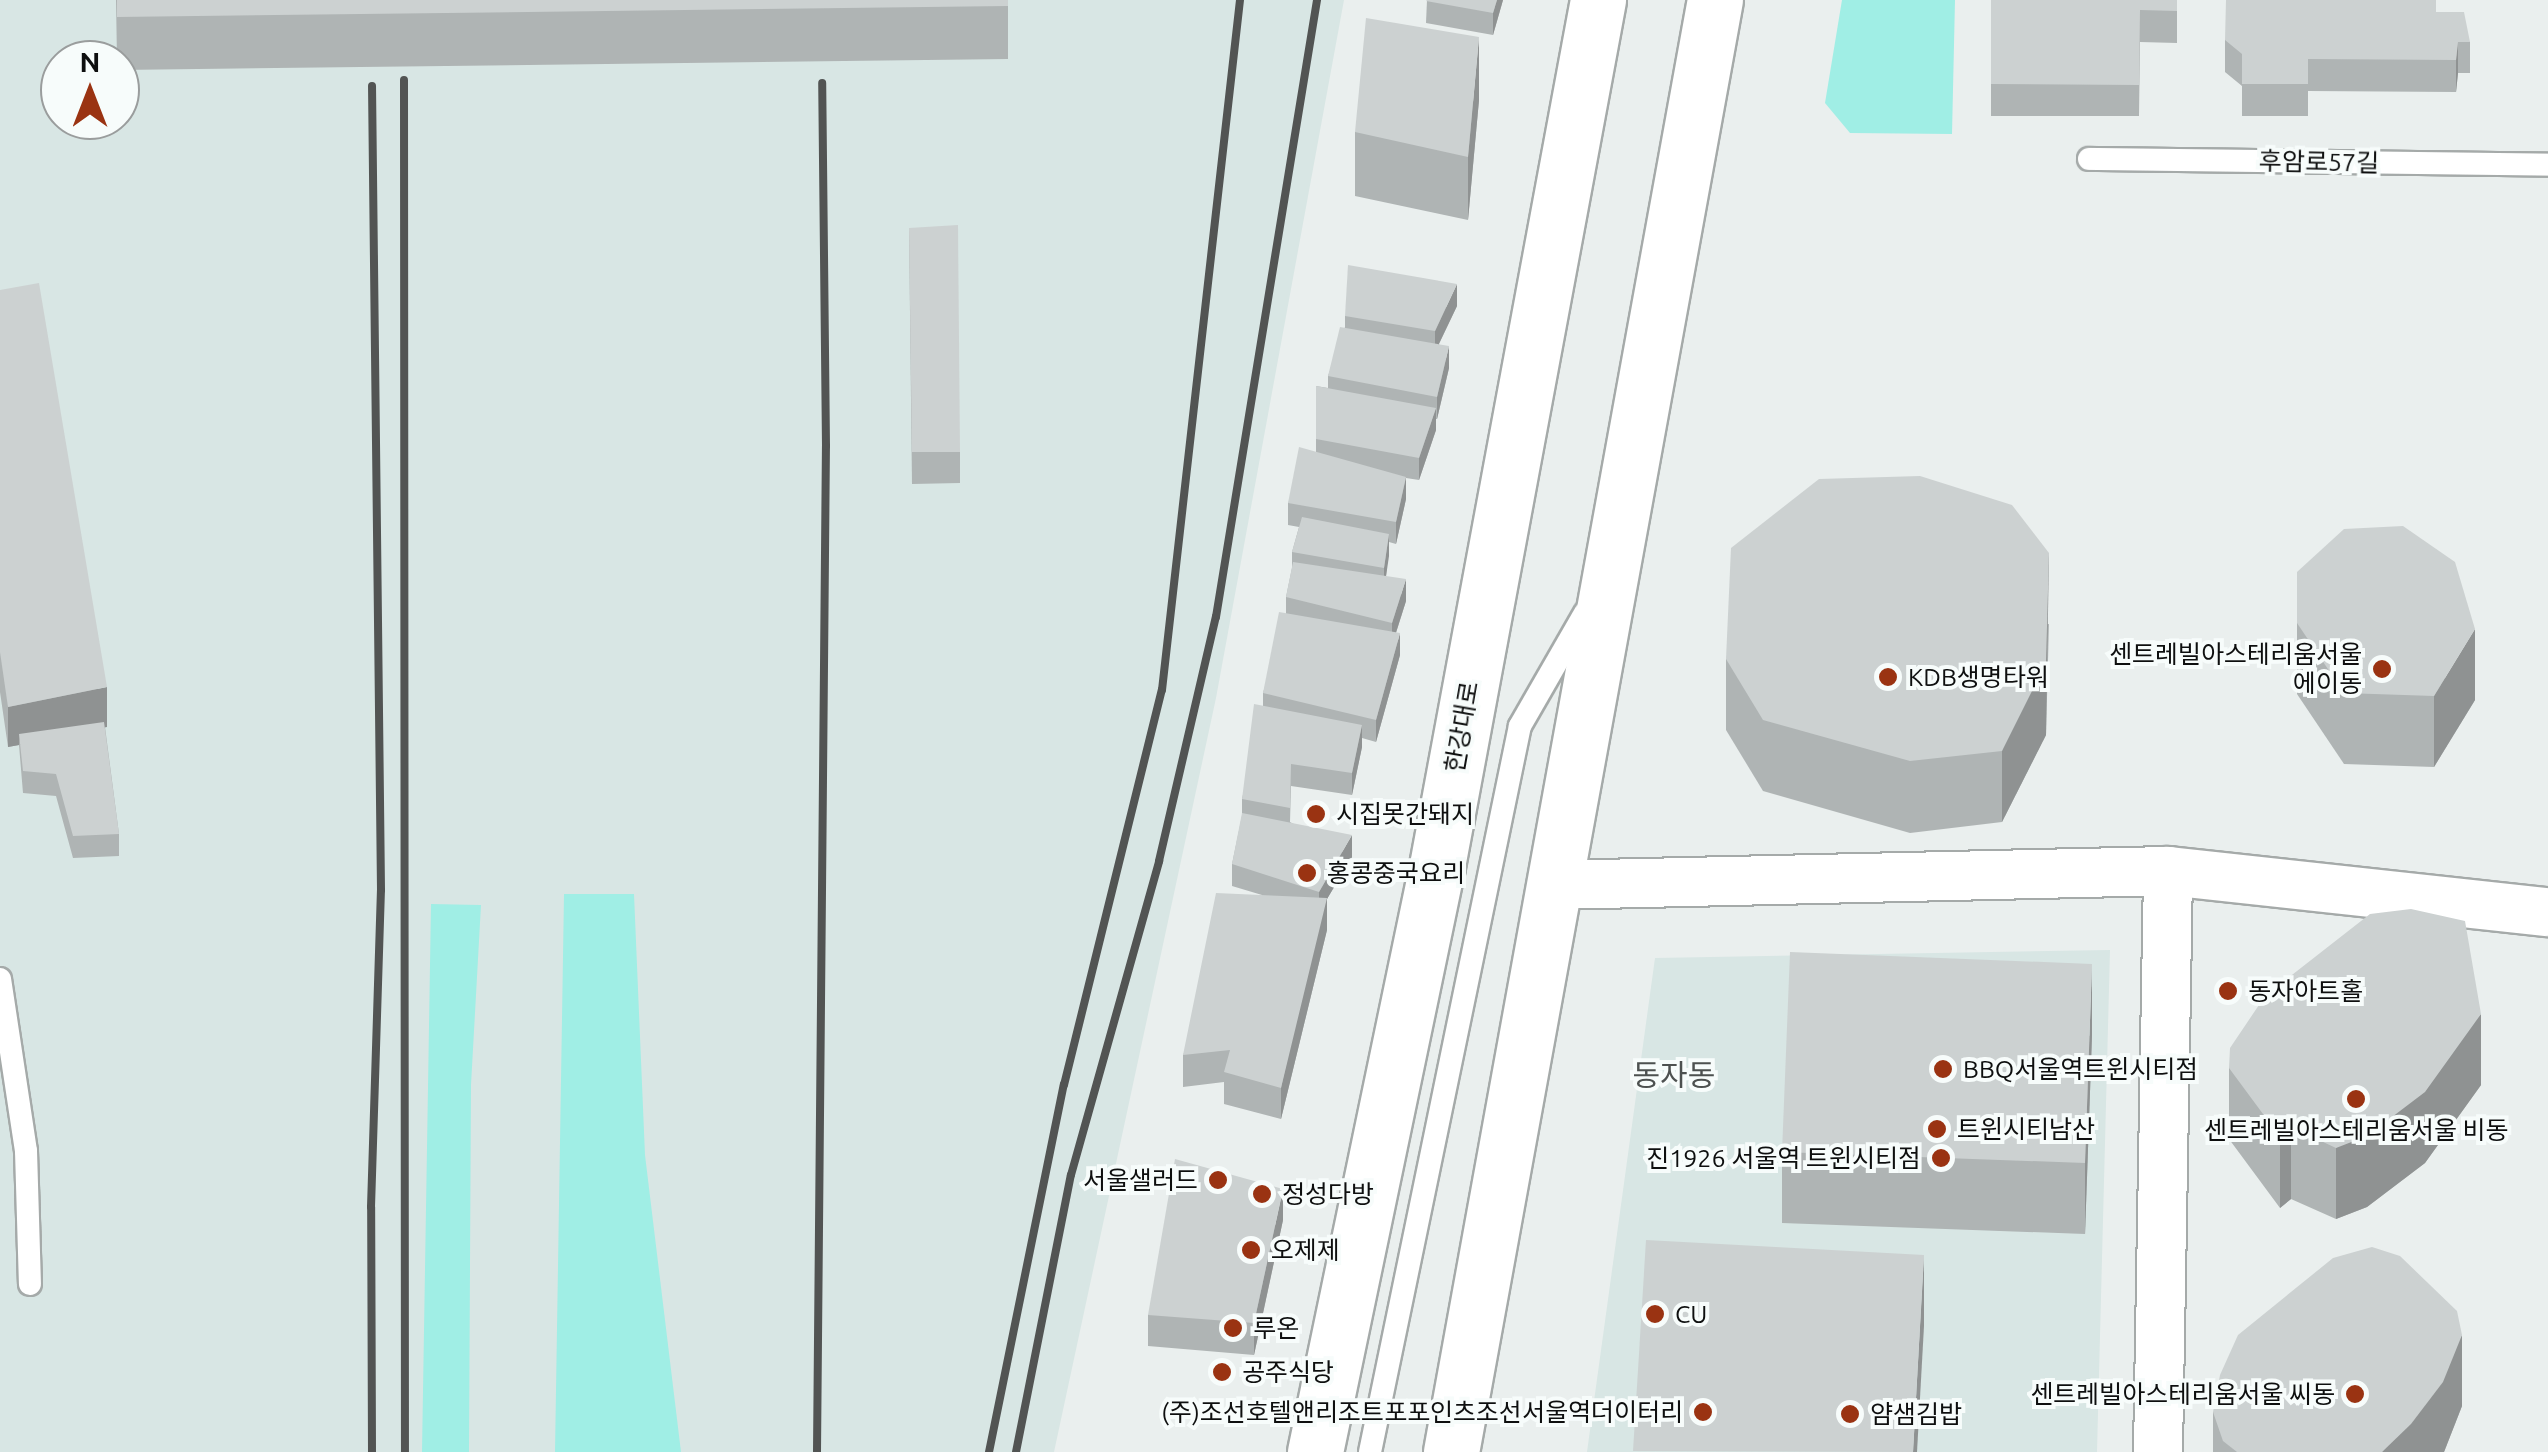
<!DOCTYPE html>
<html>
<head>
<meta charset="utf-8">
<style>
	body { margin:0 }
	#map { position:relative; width:2548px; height:1452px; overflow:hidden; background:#eaefee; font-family:Ubuntu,"Noto Sans KR",sans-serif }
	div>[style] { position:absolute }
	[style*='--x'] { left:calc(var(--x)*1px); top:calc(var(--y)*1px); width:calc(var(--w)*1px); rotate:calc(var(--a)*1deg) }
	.built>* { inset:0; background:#d8e6e4 }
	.green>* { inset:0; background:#a0eee5 }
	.roads { filter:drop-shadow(2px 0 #a5aaa9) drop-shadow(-2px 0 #a5aaa9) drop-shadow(0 2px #a5aaa9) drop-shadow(0 -2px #a5aaa9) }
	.service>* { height:22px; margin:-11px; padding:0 11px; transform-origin:11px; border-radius:11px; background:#fff }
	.minor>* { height:48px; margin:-24px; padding:0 24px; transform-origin:24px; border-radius:24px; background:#fff }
	.primary>* { height:55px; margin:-27.5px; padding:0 27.5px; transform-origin:27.5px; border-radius:27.5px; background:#fff }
	.rail>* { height:8px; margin:-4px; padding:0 4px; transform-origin:4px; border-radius:4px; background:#525453 }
	.wall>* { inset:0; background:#afb4b4 }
	.shaded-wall>* { inset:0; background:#8f9292 }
	.building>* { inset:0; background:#ccd1d1 }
	.dots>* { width:28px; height:28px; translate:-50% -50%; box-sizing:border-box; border:5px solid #f7fcfb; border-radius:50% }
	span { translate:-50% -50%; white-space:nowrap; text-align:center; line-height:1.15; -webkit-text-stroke:8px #f7fcfb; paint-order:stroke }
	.street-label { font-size:25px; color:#0e0f0f }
	.poi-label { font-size:25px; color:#0e0f0f }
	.right { translate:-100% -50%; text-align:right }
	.left { translate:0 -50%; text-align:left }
	.quarter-label { font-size:30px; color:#4d5150 }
	.north { position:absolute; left:40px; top:40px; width:100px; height:100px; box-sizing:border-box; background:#f7fcfb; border:2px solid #9a9d9d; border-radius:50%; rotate:0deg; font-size:28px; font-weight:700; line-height:40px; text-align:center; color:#0e0f0f }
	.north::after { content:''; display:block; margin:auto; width:35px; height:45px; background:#9a3312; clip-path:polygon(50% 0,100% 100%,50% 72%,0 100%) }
</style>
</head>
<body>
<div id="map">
	<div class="built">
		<i style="clip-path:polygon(evenodd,0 0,1344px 0,1216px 698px,1054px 1452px,0 1452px,0 0,60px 60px,120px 60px,120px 120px,60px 120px,60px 60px)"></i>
		<i style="clip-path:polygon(2110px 950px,2097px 1452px,1587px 1452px,1655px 958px)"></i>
	</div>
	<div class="green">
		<i style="clip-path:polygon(1842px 0,1955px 0,1952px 134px,1850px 133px,1825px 103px)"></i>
		<i style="clip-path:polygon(564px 894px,634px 894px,645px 1155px,681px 1452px,555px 1452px)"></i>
		<i style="clip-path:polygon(431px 904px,481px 905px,471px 1085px,469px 1452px,422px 1452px)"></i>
	</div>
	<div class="roads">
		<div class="service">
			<i style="--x:2089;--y:159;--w:459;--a:0.7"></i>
			<i style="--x:0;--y:979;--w:174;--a:81.4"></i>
			<i style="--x:26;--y:1151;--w:133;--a:88.3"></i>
			<i style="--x:1370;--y:1452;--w:741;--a:-78.33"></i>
			<i style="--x:1520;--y:726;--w:130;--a:-60.1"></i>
		</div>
		<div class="minor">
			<i style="--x:1555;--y:885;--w:613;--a:-1.31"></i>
			<i style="--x:2168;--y:871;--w:382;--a:6.2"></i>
			<i style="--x:2158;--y:1452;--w:581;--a:-89.01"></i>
		</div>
		<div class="primary">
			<i style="--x:1315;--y:1452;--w:599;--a:-78.24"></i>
			<i style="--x:1437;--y:866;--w:881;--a:-79.47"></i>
			<i style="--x:1451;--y:1452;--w:1476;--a:-79.7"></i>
		</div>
	</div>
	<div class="rail">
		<i style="--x:404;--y:80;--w:1372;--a:89.96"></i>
		<i style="--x:372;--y:1452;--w:245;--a:-90.2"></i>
		<i style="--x:371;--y:1207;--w:317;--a:-88.2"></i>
		<i style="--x:381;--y:890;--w:804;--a:-90.64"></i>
		<i style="--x:817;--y:1452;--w:1006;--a:-89.49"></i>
		<i style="--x:826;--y:446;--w:363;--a:-90.6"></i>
		<i style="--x:989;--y:1452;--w:375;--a:-78.5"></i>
		<i style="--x:1064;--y:1085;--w:407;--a:-76.1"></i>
		<i style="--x:1162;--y:690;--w:694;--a:-83.55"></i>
		<i style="--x:1016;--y:1452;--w:282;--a:-78.8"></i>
		<i style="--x:1071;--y:1175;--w:326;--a:-74.3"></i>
		<i style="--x:1159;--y:861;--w:251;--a:-76.9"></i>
		<i style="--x:1216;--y:617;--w:625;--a:-80.7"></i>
	</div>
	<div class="wall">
		<i style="clip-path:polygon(116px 0,1008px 0,1008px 59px,120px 70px,120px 60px,117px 60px)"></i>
		<i style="clip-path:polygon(1427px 0,1503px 0,1493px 35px,1426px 23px)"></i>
		<i style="clip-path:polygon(1991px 0,2177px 0,2177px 43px,2140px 42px,2139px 116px,1991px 116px)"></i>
		<i style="clip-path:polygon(2437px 12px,2470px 42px,2470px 73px,2458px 73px,2456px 92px,2308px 91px,2308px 116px,2242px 116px,2242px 86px,2225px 72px,2225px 40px)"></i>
		<i style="clip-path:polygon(1479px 100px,1468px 220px,1355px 196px,1355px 132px)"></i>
		<i style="clip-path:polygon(909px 228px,960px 452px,960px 483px,912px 484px)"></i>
		<i style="clip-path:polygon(0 290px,107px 727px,105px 727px,119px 834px,119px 856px,73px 858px,56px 796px,23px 793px,19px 745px,8px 747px,0 692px)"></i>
		<i style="clip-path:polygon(1457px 306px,1439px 344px,1449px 368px,1437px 419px,1436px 419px,1436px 430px,1419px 480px,1406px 478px,1406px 499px,1396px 544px,1389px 542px,1386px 576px,1406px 601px,1396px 633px,1400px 655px,1376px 742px,1362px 738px,1362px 747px,1352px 795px,1291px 786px,1290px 822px,1352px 857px,1327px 899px,1327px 930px,1281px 1119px,1224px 1104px,1224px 1082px,1183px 1087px,1183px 1055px,1262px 895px,1232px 886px,1232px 864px,1242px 816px,1242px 799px,1263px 706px,1263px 693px,1286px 613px,1286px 597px,1292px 568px,1292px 552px,1299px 527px,1288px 525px,1288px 503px,1316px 452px,1316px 386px,1328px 388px,1328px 376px,1345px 327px,1345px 316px)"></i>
		<i style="clip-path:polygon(2297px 572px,2475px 700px,2434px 767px,2344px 764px,2297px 694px)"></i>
		<i style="clip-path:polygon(2049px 624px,2046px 735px,2002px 822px,1910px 833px,1763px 791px,1726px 730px,1726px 659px)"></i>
		<i style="clip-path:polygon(2092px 1035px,2085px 1234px,1782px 1223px,1782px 1152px)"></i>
		<i style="clip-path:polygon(2229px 1068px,2481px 1085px,2425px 1163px,2367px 1207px,2336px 1219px,2291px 1199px,2280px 1208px,2229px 1139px)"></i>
		<i style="clip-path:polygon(1283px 1220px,1254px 1355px,1148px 1346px,1148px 1315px)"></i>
		<i style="clip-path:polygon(2462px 1406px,2444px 1452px,2213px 1452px,2213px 1412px)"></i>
	</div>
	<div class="shaded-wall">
		<i style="clip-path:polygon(1497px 0,1503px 0,1493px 35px,1493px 13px)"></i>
		<i style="clip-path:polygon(1479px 37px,1479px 100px,1468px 220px,1468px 157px)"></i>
		<i style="clip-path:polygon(2458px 42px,2458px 73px,2456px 92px,2456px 60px)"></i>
		<i style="clip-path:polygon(1457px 284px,1457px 306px,1435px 352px,1435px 331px)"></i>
		<i style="clip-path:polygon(1449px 346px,1449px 368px,1437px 419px,1437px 397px)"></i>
		<i style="clip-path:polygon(1436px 408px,1436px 430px,1419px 480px,1419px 458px)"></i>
		<i style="clip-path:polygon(1406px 477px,1406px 499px,1396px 544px,1396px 522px)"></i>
		<i style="clip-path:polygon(1389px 534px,1389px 556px,1384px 590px,1384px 568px)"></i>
		<i style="clip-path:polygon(2049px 553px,2046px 735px,2002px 822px,2002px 751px)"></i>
		<i style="clip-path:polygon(1406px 579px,1406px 601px,1392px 645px,1392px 623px)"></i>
		<i style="clip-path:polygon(2475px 629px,2475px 700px,2434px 767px,2434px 696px)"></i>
		<i style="clip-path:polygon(1400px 633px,1400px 655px,1376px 742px,1376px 720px)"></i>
		<i style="clip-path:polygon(107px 687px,107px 727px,20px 745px,19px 734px,19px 745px,8px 747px,8px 707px)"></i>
		<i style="clip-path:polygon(1362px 725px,1362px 747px,1352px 795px,1352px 773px)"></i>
		<i style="clip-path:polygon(1352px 835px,1352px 857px,1327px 899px,1327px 930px,1281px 1119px,1281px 1088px,1319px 914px,1319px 892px)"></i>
		<i style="clip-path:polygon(2092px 964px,2092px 1035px,2085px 1234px,2085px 1163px)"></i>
		<i style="clip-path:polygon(2481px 1014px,2481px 1085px,2425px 1163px,2367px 1207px,2336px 1219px,2336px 1148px)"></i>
		<i style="clip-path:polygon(2291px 1127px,2291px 1199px,2280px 1208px,2280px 1137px)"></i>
		<i style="clip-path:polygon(1283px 1189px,1283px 1220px,1254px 1355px,1254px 1323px)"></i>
		<i style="clip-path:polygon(1924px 1255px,1924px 1326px,1917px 1452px,1913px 1452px)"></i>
		<i style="clip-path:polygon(2462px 1335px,2462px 1406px,2444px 1452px,2382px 1452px)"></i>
	</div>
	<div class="building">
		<i style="clip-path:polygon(117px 0,1008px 0,1008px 6px,117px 17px)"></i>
		<i style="clip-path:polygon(1427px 0,1497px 0,1493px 13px,1426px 1px)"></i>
		<i style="clip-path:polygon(1991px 0,2177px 0,2177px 11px,2140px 10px,2139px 85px,1991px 84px)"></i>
		<i style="clip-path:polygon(2226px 0,2436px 0,2436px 12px,2464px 12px,2470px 42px,2458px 42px,2456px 60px,2308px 59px,2308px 84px,2242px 84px,2242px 54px,2225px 40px)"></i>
		<i style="clip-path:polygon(1366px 18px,1479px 37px,1468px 157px,1355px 132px)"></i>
		<i style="clip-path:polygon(958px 225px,960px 452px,912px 452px,909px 228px)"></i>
		<i style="clip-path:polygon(1348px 265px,1457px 284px,1435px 331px,1345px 316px)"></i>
		<i style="clip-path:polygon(39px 283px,107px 687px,8px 707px,0 652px,0 290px)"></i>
		<i style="clip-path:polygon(1340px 327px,1449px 346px,1437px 397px,1328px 376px)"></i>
		<i style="clip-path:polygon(1316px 386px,1436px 408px,1419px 458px,1316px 439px)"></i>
		<i style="clip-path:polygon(1299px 447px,1406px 477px,1396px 522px,1288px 503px)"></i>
		<i style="clip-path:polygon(1920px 476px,2012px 505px,2049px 553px,2046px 663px,2002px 751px,1910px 761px,1763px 720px,1726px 659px,1731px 548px,1819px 479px)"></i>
		<i style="clip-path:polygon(1302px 517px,1389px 534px,1384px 568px,1292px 552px)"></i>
		<i style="clip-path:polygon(2403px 526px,2455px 562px,2475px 629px,2434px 696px,2344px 693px,2297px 623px,2297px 572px,2344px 529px)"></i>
		<i style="clip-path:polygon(1293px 562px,1406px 579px,1392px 623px,1286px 597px)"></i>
		<i style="clip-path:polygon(1279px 612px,1400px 633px,1376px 720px,1263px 693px)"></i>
		<i style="clip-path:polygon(1254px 704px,1362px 725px,1352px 773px,1291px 764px,1290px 808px,1242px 799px)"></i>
		<i style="clip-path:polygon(104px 722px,119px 834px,73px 836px,56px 774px,23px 771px,19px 734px)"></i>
		<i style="clip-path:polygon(1242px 813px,1352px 835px,1319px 892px,1232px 864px)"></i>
		<i style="clip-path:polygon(1216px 893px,1327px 898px,1281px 1088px,1224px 1072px,1230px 1050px,1183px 1055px)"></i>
		<i style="clip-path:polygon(2411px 909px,2465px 921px,2481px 1014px,2425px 1092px,2367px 1136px,2336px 1148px,2291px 1127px,2280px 1137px,2229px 1068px,2230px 1048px,2265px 996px,2370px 914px)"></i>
		<i style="clip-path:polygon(1790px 952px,2092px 964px,2085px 1163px,1782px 1152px)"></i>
		<i style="clip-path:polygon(1175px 1159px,1283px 1189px,1254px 1323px,1148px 1315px)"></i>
		<i style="clip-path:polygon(1646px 1240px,1924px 1255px,1913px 1452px,1633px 1451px)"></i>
		<i style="clip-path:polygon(2372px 1247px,2400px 1256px,2457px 1311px,2462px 1335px,2443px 1382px,2411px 1424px,2382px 1452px,2237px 1452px,2223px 1441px,2213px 1412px,2220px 1375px,2238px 1335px,2333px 1258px)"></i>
	</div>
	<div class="dots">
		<i style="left:2382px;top:669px;background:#9a3312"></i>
		<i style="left:1888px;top:677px;background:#9a3312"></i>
		<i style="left:1316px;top:814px;background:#9a3312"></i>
		<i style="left:1307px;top:873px;background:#9a3312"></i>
		<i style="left:2228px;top:991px;background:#9a3312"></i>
		<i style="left:1943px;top:1069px;background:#9a3312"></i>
		<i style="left:2356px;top:1099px;background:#9a3312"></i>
		<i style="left:1937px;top:1129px;background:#9a3312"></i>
		<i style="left:1941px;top:1158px;background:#9a3312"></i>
		<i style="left:1218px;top:1180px;background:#9a3312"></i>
		<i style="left:1262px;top:1194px;background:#9a3312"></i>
		<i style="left:1251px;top:1250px;background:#9a3312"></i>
		<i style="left:1655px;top:1314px;background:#9a3312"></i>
		<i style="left:1233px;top:1328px;background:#9a3312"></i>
		<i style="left:1222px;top:1372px;background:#9a3312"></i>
		<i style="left:2355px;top:1394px;background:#9a3312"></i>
		<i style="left:1703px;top:1412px;background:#9a3312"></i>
		<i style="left:1850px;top:1414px;background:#9a3312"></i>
	</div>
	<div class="street-label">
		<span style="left:2319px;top:162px;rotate:1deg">후암로57길</span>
		<span style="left:1462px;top:727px;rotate:-80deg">한강대로</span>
	</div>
	<div class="poi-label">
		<span class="right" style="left:2362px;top:669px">센트레빌아스테리움서울<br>에이동</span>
		<span class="left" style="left:1908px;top:677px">KDB생명타워</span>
		<span class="left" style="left:1336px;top:814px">시집못간돼지</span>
		<span class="left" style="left:1327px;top:873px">홍콩중국요리</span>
		<span class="left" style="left:2248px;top:991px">동자아트홀</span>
		<span class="left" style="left:1963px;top:1069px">BBQ서울역트윈시티점</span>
		<span class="left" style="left:1957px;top:1129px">트윈시티남산</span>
		<span style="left:2356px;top:1130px">센트레빌아스테리움서울 비동</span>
		<span class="right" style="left:1921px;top:1158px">진1926 서울역 트윈시티점</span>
		<span class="right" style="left:1198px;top:1180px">서울샐러드</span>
		<span class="left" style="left:1282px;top:1194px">정성다방</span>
		<span class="left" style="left:1271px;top:1250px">오제제</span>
		<span class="left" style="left:1675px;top:1314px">CU</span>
		<span class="left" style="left:1253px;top:1328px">루온</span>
		<span class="left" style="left:1242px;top:1372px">공주식당</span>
		<span class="right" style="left:2335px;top:1394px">센트레빌아스테리움서울 씨동</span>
		<span class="right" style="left:1683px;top:1412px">(주)조선호텔앤리조트포포인츠조선서울역더이터리</span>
		<span class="left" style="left:1870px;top:1414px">얌샘김밥</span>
	</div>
	<div class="quarter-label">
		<span style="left:1674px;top:1075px">동자동</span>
	</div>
	<div class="north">N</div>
</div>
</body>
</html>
